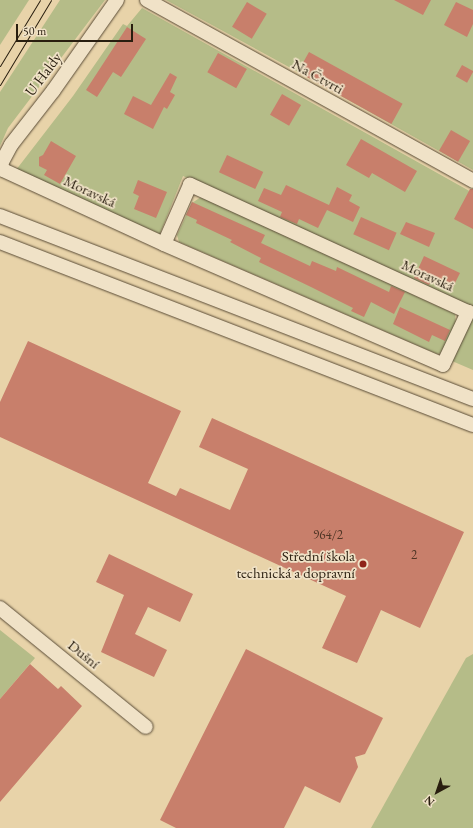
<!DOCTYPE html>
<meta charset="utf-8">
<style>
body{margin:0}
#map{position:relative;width:473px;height:828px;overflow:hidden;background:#e8d3a9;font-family:"EB Garamond",serif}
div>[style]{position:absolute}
.green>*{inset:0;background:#b5bc88}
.building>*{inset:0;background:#c87f6b;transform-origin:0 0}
.roads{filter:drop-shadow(0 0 1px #594b36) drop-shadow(0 0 1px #594b36)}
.street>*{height:14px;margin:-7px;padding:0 7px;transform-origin:7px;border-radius:7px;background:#f0e2c7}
.tram>*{height:1px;margin:-0.5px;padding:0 0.5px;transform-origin:0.5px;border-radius:0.5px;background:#291e0f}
.dots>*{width:11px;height:11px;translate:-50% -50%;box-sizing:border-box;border:2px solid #f0e2c7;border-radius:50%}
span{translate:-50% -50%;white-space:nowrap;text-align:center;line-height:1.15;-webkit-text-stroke:3.5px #f0e2c7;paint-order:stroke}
.number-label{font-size:13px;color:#513626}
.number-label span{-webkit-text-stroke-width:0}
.street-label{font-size:15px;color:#291e0f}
.poi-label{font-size:15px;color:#291e0f}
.right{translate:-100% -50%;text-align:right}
.north{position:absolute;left:417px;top:772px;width:40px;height:40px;-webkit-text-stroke:3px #f0e2c7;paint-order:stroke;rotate:220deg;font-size:11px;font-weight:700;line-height:16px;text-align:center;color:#291e0f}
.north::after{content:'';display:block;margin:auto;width:14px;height:18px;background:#291e0f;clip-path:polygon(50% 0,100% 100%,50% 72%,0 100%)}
.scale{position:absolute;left:16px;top:24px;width:117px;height:18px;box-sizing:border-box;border:2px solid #291e0f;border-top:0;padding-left:5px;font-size:12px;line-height:14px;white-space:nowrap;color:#291e0f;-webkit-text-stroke:3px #f0e2c7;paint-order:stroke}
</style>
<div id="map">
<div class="green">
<i style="clip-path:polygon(0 0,29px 0,0 45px)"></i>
<i style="clip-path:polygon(60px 0,105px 0,8px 128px,0 146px,0 92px)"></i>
<i style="clip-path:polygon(166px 0,473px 0,473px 170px,298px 72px)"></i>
<i style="clip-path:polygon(142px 8px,473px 193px,473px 310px,183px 176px,160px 234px,16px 170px,73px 96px,123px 24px,127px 26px)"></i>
<i style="clip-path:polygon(201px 197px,455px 314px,456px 325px,443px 353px,437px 354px,179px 242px,177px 235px,192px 203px)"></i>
<i style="clip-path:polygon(473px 316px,473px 370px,452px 361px)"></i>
<i style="clip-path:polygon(0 630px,35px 658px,0 699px)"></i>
<i style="clip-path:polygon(473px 654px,473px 828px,371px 828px,466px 658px)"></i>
</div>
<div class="building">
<i style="clip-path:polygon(394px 0,431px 0,423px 15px)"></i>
<i style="left:247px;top:2px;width:23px;height:29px;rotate:31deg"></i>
<i style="clip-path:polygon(456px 2px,473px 10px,473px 24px,467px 37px,444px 25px)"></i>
<i style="clip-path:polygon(127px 27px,146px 39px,121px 77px,113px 72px,97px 97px,86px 90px)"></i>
<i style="left:309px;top:52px;width:107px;height:23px;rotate:29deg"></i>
<i style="left:218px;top:53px;width:33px;height:22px;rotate:29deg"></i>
<i style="left:462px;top:65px;width:13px;height:13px;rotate:29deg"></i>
<i style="clip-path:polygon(170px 73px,177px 77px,170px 92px,175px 95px,167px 109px,164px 107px,153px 129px,124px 114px,133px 96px,151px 105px)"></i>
<i style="left:282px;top:94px;width:22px;height:24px;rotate:30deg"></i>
<i style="left:451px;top:130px;width:22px;height:24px;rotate:30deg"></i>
<i style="clip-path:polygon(361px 139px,417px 171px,405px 192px,372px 173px,369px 178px,346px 165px)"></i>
<i style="clip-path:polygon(51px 141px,76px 156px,60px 184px,44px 175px,47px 170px,39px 166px,39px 157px,43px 155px)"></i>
<i style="left:227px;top:155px;width:40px;height:19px;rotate:25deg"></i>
<i style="clip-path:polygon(138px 180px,167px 192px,156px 218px,134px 209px,139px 196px,133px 193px)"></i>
<i style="clip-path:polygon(286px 185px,329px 205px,337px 187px,352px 195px,349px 201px,360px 207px,353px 222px,327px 210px,318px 228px,299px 219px,297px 224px,280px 217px,282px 212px,258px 201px,264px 188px,281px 195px)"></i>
<i style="clip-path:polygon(470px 189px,473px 189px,473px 229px,454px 219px)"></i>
<i style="clip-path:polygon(192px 202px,265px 235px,261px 243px,310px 266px,312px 261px,336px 271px,337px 267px,389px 292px,391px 286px,405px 292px,394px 314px,371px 302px,364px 317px,351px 311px,353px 308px,311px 287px,259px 262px,261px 258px,230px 242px,232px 240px,196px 223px,197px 220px,186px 215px)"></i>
<i style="left:361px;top:217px;width:39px;height:19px;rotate:24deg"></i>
<i style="clip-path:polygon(406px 222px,435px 233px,429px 247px,400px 234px)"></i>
<i style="clip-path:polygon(424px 256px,460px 273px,452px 289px,431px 280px,429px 285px,414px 278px)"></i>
<i style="clip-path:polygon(400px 307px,450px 330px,445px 341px,432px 335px,429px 342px,393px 324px)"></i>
<i style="clip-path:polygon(28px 341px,181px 411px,148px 483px,176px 496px,180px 488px,230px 510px,248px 469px,199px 447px,212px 418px,464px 532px,420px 628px,381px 610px,357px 663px,322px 648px,346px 596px,0 437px,0 402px)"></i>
<i style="clip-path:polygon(109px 554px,193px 594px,180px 622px,148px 607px,135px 634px,167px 650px,154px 677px,101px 652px,124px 595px,96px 582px)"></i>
<i style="clip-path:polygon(246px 649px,383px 718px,365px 754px,355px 757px,358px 767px,340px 803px,305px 786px,284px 828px,176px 828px,160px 820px)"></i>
<i style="clip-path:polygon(30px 664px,58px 689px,61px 686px,82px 706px,0 802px,0 699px)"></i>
</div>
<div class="roads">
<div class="street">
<i style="left:117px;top:0;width:111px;rotate:125.1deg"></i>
<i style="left:53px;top:91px;width:68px;rotate:127.9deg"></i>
<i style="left:11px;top:145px;width:21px;rotate:118deg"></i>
<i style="left:1px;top:164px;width:6px;rotate:72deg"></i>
<i style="left:3px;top:170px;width:177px;rotate:24.7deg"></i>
<i style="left:164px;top:244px;width:304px;rotate:23.4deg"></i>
<i style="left:443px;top:365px;width:59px;rotate:-64.7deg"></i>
<i style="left:468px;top:312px;width:306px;rotate:-155.4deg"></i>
<i style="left:190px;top:185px;width:64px;rotate:113.8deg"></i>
<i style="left:147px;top:0;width:373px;rotate:29deg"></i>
<i style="left:0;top:216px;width:507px;rotate:21.15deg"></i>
<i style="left:0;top:242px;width:507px;rotate:21.15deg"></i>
<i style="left:0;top:608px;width:188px;rotate:39.2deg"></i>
</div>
</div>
<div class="tram">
<i style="left:0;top:66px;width:77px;rotate:-58.8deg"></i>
<i style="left:0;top:85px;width:99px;rotate:-59deg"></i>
</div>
<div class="dots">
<i style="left:363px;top:564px;background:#8f2418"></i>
</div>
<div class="number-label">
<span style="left:328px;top:535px">964/2</span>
<span style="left:414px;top:555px">2</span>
</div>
<div class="street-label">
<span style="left:43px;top:74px;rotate:-53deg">U Haldy</span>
<span style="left:318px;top:76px;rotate:29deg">Na Čtvrti</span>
<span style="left:90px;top:191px;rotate:25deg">Moravská</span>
<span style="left:428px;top:275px;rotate:25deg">Moravská</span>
<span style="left:84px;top:654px;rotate:39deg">Dušní</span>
</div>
<div class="poi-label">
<span class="right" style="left:355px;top:564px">Střední škola<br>technická a dopravní</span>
</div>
<div class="north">N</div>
<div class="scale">50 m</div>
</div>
